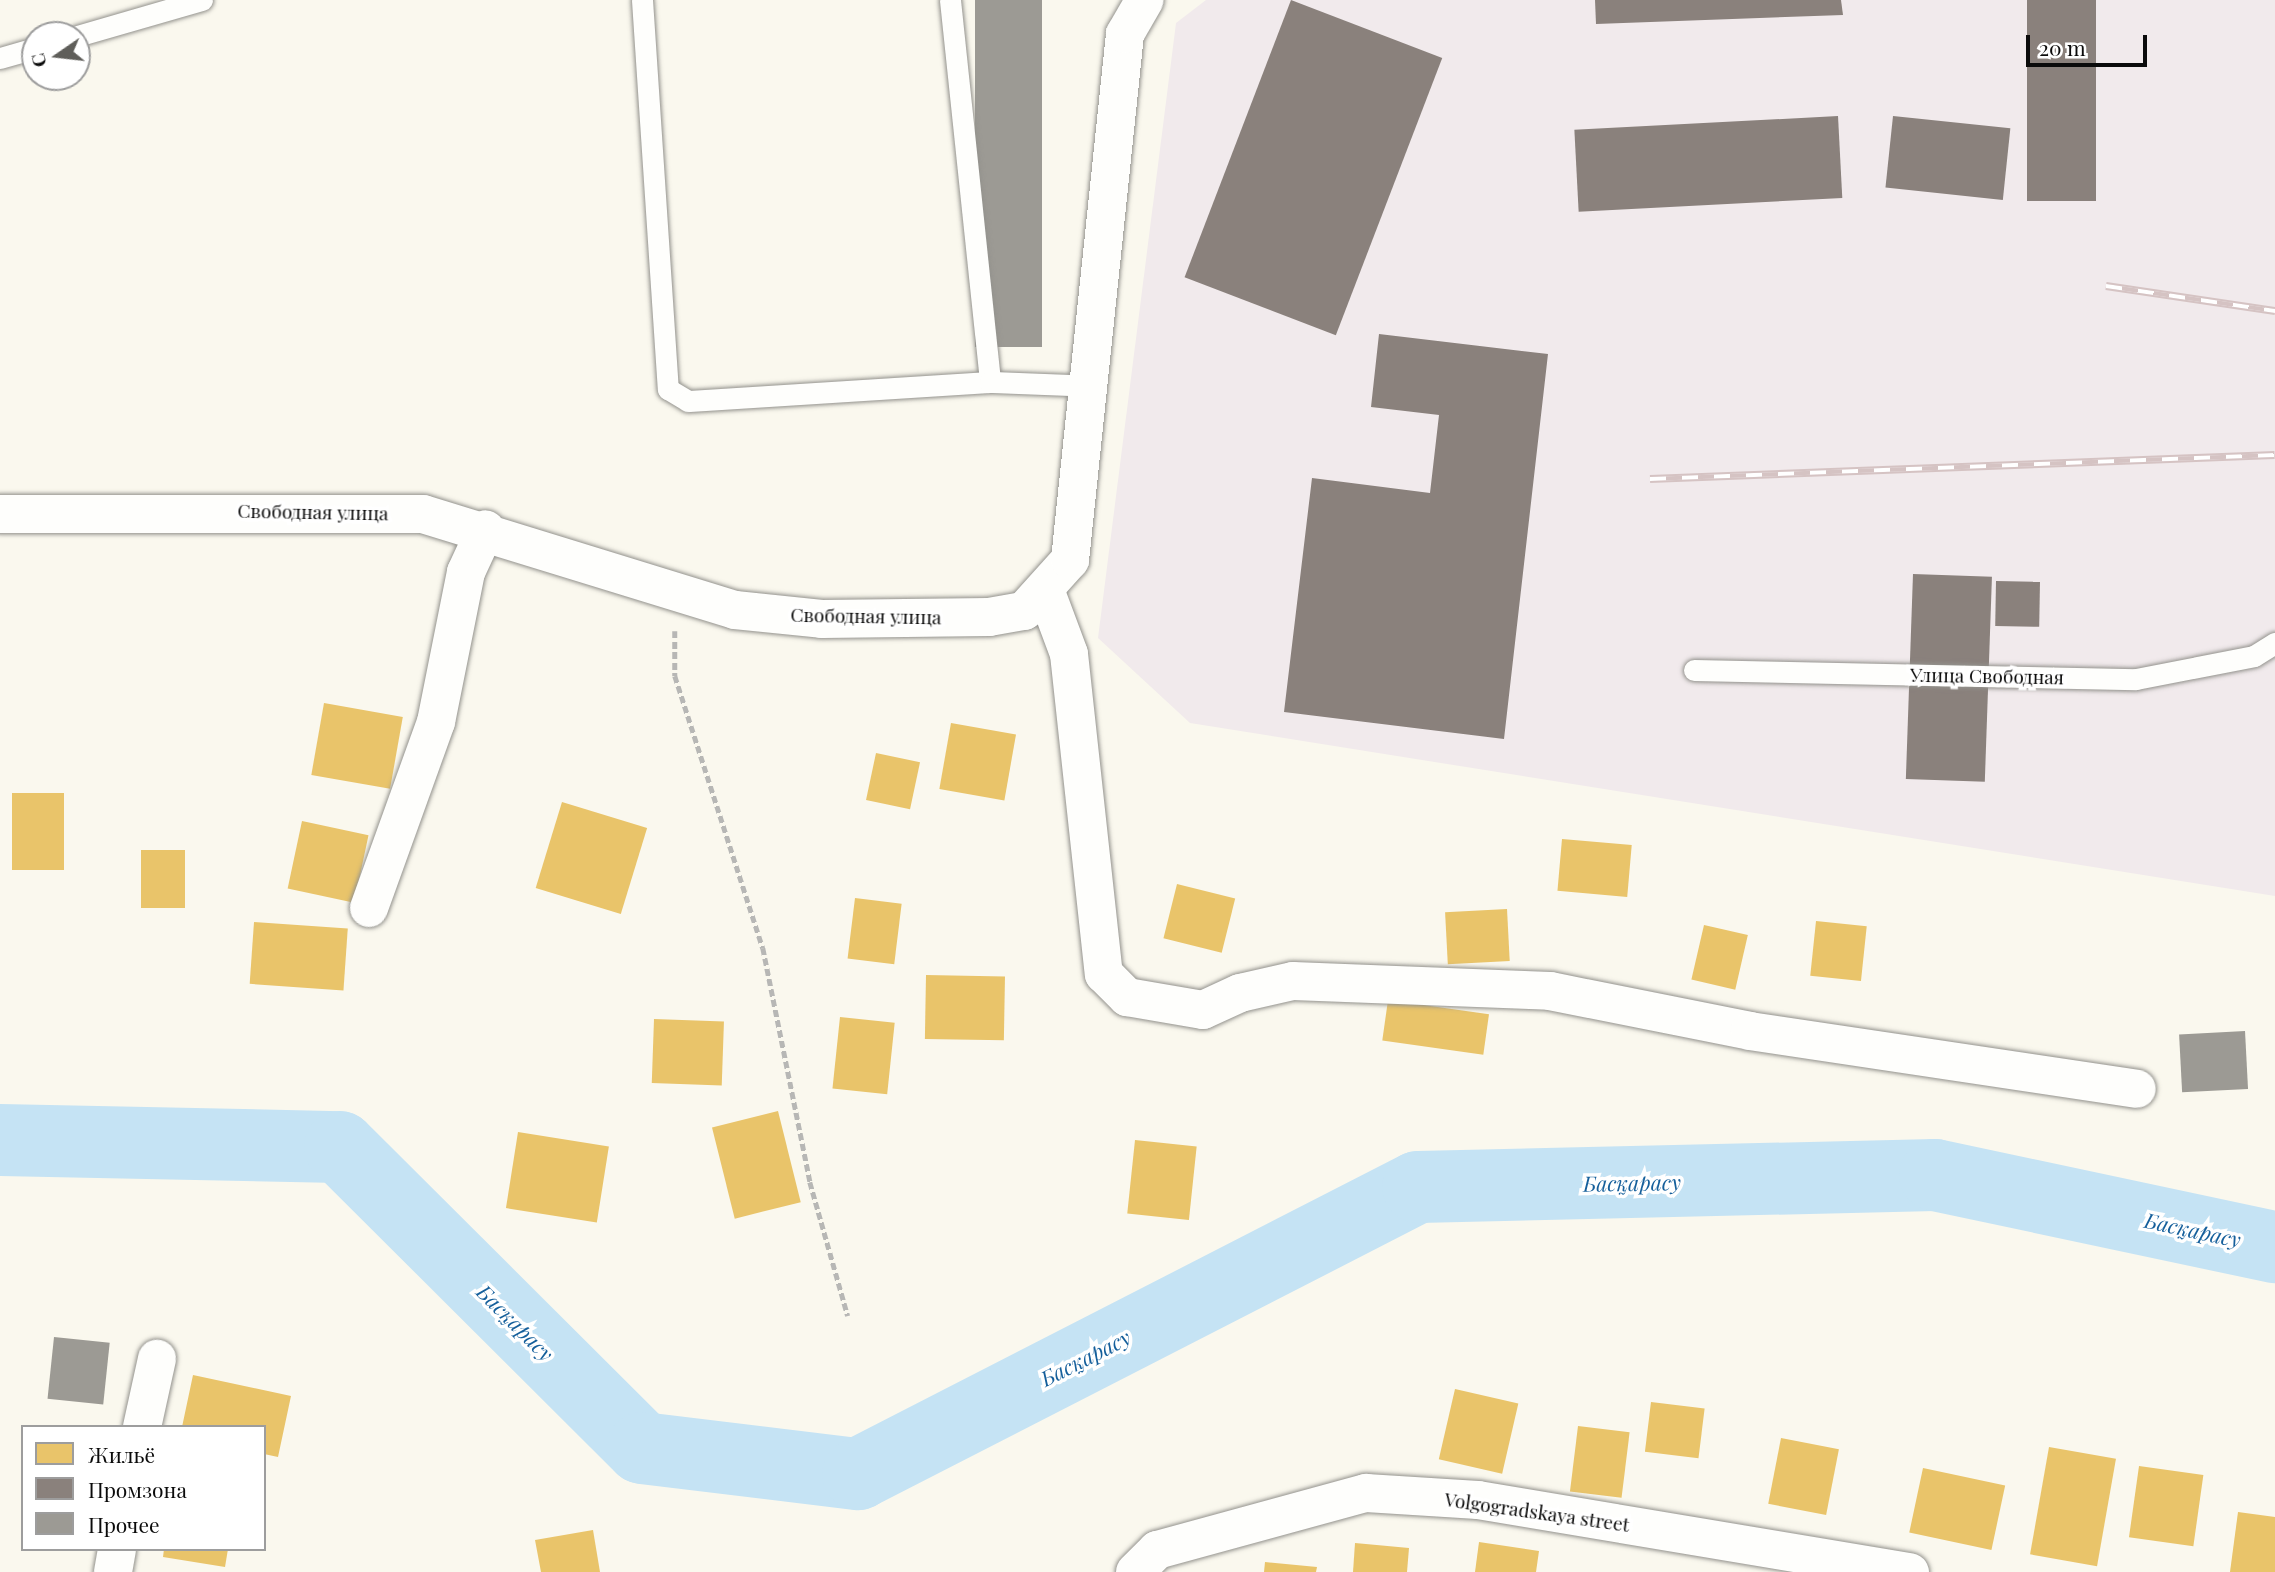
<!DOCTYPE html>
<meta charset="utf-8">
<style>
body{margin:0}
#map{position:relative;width:2275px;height:1572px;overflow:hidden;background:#faf8ee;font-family:"Playfair Display",serif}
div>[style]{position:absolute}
.industrial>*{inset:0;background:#f1eaec}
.homes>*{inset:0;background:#e9c46a;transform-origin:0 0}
.industry>*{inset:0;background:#8a817c;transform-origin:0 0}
.river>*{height:72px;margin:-36px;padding:0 36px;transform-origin:36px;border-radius:36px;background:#c5e3f4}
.building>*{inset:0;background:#9c9a94;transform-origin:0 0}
.path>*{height:4.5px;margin-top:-2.25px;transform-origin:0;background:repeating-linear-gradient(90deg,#b7b7b5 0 7px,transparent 0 10.5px)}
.roads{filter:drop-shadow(0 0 2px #93928d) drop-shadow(0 0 2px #93928d)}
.lane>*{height:21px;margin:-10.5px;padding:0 10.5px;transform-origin:10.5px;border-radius:10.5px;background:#fefefc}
.street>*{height:38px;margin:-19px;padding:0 19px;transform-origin:19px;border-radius:19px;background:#fefefc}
.rail>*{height:8px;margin-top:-4px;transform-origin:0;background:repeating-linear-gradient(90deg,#fff 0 16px,#d5c3c3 0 32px);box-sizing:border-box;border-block:2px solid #d5c3c3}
span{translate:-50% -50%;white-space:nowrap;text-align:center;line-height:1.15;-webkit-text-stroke:7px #fff;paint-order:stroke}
.street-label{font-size:19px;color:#0b0b0b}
.water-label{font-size:21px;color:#155f9b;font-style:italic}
.legend{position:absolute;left:21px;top:1425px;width:245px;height:126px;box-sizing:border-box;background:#fff;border:2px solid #9d9d9d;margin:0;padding:9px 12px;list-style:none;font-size:21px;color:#0b0b0b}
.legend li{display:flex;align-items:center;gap:14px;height:35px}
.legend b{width:35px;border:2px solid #9d9d9d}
.north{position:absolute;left:21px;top:21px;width:70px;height:70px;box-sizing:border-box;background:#fff;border:2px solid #9d9d9d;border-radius:50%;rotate:256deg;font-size:19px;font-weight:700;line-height:28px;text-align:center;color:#0b0b0b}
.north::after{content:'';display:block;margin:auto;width:24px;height:32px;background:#5f5e5a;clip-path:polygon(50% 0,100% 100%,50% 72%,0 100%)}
.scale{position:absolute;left:2026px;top:35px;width:121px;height:32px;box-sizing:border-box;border:4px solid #0b0b0b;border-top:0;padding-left:9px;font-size:21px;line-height:24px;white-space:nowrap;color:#0b0b0b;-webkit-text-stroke:5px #fff;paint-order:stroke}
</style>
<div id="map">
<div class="industrial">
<i style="clip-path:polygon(1206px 0,2275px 0,2275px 896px,1190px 723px,1098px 638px,1176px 23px)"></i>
</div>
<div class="homes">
<i style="left:324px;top:703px;width:80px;height:73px;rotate:10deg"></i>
<i style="left:951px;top:723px;width:66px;height:67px;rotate:10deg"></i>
<i style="left:876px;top:753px;width:45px;height:48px;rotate:12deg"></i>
<i style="left:12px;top:793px;width:52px;height:77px"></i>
<i style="left:562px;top:802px;width:89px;height:90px;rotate:17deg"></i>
<i style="left:302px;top:821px;width:68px;height:69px;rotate:12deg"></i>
<i style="left:1562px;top:839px;width:70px;height:52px;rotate:5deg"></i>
<i style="left:141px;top:850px;width:44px;height:58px"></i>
<i style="left:1177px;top:884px;width:60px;height:56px;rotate:14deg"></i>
<i style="left:855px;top:898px;width:47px;height:61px;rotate:7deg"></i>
<i style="left:1507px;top:909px;width:52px;height:62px;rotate:87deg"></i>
<i style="left:1816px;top:921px;width:51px;height:55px;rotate:6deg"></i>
<i style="left:254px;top:922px;width:94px;height:62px;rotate:4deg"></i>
<i style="left:1704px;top:925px;width:45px;height:56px;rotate:13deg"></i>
<i style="left:926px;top:975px;width:79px;height:64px;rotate:1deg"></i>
<i style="left:1388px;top:1000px;width:102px;height:41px;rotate:8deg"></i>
<i style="left:840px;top:1017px;width:55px;height:72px;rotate:6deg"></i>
<i style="left:654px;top:1019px;width:70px;height:64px;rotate:2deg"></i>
<i style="left:778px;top:1111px;width:94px;height:68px;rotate:76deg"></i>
<i style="left:518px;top:1132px;width:92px;height:77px;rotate:9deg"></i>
<i style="left:1135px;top:1140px;width:62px;height:74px;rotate:6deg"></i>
<i style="clip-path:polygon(193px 1375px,291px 1396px,278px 1457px,264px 1454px,264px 1427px,182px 1427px)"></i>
<i style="left:1455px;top:1389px;width:65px;height:72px;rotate:13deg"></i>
<i style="left:1651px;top:1402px;width:54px;height:50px;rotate:7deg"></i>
<i style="left:1578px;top:1426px;width:52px;height:66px;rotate:7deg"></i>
<i style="left:1781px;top:1438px;width:59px;height:67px;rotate:11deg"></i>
<i style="left:2049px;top:1447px;width:68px;height:109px;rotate:10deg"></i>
<i style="left:2139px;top:1466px;width:65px;height:72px;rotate:8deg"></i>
<i style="left:1923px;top:1468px;width:84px;height:66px;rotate:12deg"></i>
<i style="clip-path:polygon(2238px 1512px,2275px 1517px,2275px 1572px,2230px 1572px)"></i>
<i style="clip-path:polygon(593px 1530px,600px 1572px,541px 1572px,535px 1540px)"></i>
<i style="clip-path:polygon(1479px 1542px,1539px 1551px,1536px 1572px,1475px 1572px)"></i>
<i style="clip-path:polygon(1355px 1543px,1409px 1548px,1407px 1572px,1353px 1572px)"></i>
<i style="clip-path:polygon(164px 1549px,228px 1549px,225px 1567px,163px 1557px)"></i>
<i style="clip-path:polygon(1265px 1562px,1317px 1567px,1316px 1572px,1264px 1572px)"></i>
</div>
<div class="industry">
<i style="left:1291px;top:0;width:162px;height:297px;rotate:21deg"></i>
<i style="clip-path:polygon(1595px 0,1841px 0,1843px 15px,1596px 24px)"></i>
<i style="left:2027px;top:0;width:69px;height:201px"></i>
<i style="left:1838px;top:116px;width:82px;height:264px;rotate:87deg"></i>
<i style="left:1893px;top:116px;width:118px;height:72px;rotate:6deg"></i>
<i style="clip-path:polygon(1379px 334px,1548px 354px,1504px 739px,1284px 712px,1312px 478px,1430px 493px,1439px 415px,1371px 407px)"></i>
<i style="left:1913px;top:574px;width:79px;height:205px;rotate:2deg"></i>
<i style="left:1996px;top:581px;width:44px;height:45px;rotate:1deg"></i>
</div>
<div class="river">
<i style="left:0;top:1140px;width:340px;rotate:1.2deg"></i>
<i style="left:340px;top:1147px;width:426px;rotate:44.9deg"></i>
<i style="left:642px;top:1448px;width:218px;rotate:6.9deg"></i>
<i style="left:858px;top:1474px;width:629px;rotate:-27.14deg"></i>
<i style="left:1418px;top:1187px;width:517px;rotate:-1.33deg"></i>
<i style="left:1935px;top:1175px;width:348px;rotate:12deg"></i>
</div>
<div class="building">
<i style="left:975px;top:0;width:67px;height:347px"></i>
<i style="left:2245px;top:1031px;width:58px;height:66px;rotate:87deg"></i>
<i style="left:54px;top:1337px;width:56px;height:62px;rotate:6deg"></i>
</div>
<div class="path">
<i style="left:675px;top:631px;width:45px;rotate:90deg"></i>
<i style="left:675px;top:676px;width:286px;rotate:72.1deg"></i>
<i style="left:763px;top:948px;width:239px;rotate:78.6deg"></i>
<i style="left:810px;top:1182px;width:139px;rotate:74.2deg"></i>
</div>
<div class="roads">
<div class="lane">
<i style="left:642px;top:0;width:390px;rotate:86.2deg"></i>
<i style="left:668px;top:389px;width:23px;rotate:31deg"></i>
<i style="left:688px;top:401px;width:303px;rotate:-3.6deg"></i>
<i style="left:950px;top:0;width:384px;rotate:84deg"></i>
<i style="left:990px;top:382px;width:102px;rotate:2.2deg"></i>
<i style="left:77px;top:36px;width:130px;rotate:-16.1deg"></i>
<i style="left:0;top:58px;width:36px;rotate:-16deg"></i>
<i style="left:1694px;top:670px;width:442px;rotate:1.2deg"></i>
<i style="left:2136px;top:679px;width:120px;rotate:-11deg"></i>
<i style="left:2254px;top:656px;width:25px;rotate:-32deg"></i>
</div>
<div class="street">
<i style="left:0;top:514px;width:423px"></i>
<i style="left:423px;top:514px;width:326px;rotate:17.1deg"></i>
<i style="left:735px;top:610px;width:87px;rotate:5.9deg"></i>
<i style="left:822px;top:619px;width:167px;rotate:-0.7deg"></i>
<i style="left:989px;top:617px;width:36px;rotate:-10deg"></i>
<i style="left:1024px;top:611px;width:69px;rotate:-48deg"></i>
<i style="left:1070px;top:560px;width:529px;rotate:-84.03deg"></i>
<i style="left:1125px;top:34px;width:39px;rotate:-60deg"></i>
<i style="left:1046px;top:592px;width:66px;rotate:69.6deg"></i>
<i style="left:1069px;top:654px;width:322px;rotate:83.8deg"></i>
<i style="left:1104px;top:974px;width:33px;rotate:45deg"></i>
<i style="left:1127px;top:997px;width:77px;rotate:9.7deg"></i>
<i style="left:1203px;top:1010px;width:41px;rotate:-24.7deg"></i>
<i style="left:1240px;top:993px;width:54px;rotate:-12.8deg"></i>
<i style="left:1293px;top:981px;width:257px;rotate:2.2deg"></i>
<i style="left:1550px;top:991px;width:204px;rotate:11.3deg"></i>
<i style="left:1750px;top:1031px;width:391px;rotate:8.5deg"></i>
<i style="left:369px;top:908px;width:198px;rotate:-70.2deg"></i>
<i style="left:436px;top:722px;width:153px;rotate:-78.7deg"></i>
<i style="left:466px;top:572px;width:47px;rotate:-65.1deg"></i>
<i style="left:142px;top:1427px;width:70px;rotate:-77.6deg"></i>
<i style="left:113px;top:1572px;width:23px;rotate:-80deg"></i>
<i style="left:1135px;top:1572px;width:31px;rotate:-45deg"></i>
<i style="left:1157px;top:1550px;width:217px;rotate:-15.3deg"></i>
<i style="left:1366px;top:1493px;width:112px;rotate:3.6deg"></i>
<i style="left:1478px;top:1500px;width:438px;rotate:9.5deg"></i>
</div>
</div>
<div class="rail">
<i style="left:2106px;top:286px;width:171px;rotate:8.4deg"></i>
<i style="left:1650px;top:479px;width:625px;rotate:-2.2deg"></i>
</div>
<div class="street-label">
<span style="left:313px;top:512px;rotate:1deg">Свободная улица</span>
<span style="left:866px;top:616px;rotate:1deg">Свободная улица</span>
<span style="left:1987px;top:676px;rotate:1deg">Улица Свободная</span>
<span style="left:1537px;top:1512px;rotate:8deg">Volgogradskaya street</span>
</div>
<div class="water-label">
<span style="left:1632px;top:1182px;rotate:-1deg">Басқарасу</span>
<span style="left:2193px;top:1229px;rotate:12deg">Басқарасу</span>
<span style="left:516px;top:1322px;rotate:45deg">Басқарасу</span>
<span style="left:1085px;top:1357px;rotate:-27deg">Басқарасу</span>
</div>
<ul class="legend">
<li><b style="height:19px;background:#e9c46a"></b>Жильё</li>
<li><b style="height:19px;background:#8a817c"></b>Промзона</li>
<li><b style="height:19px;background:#9c9a94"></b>Прочее</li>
</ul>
<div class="north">С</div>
<div class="scale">20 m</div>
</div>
